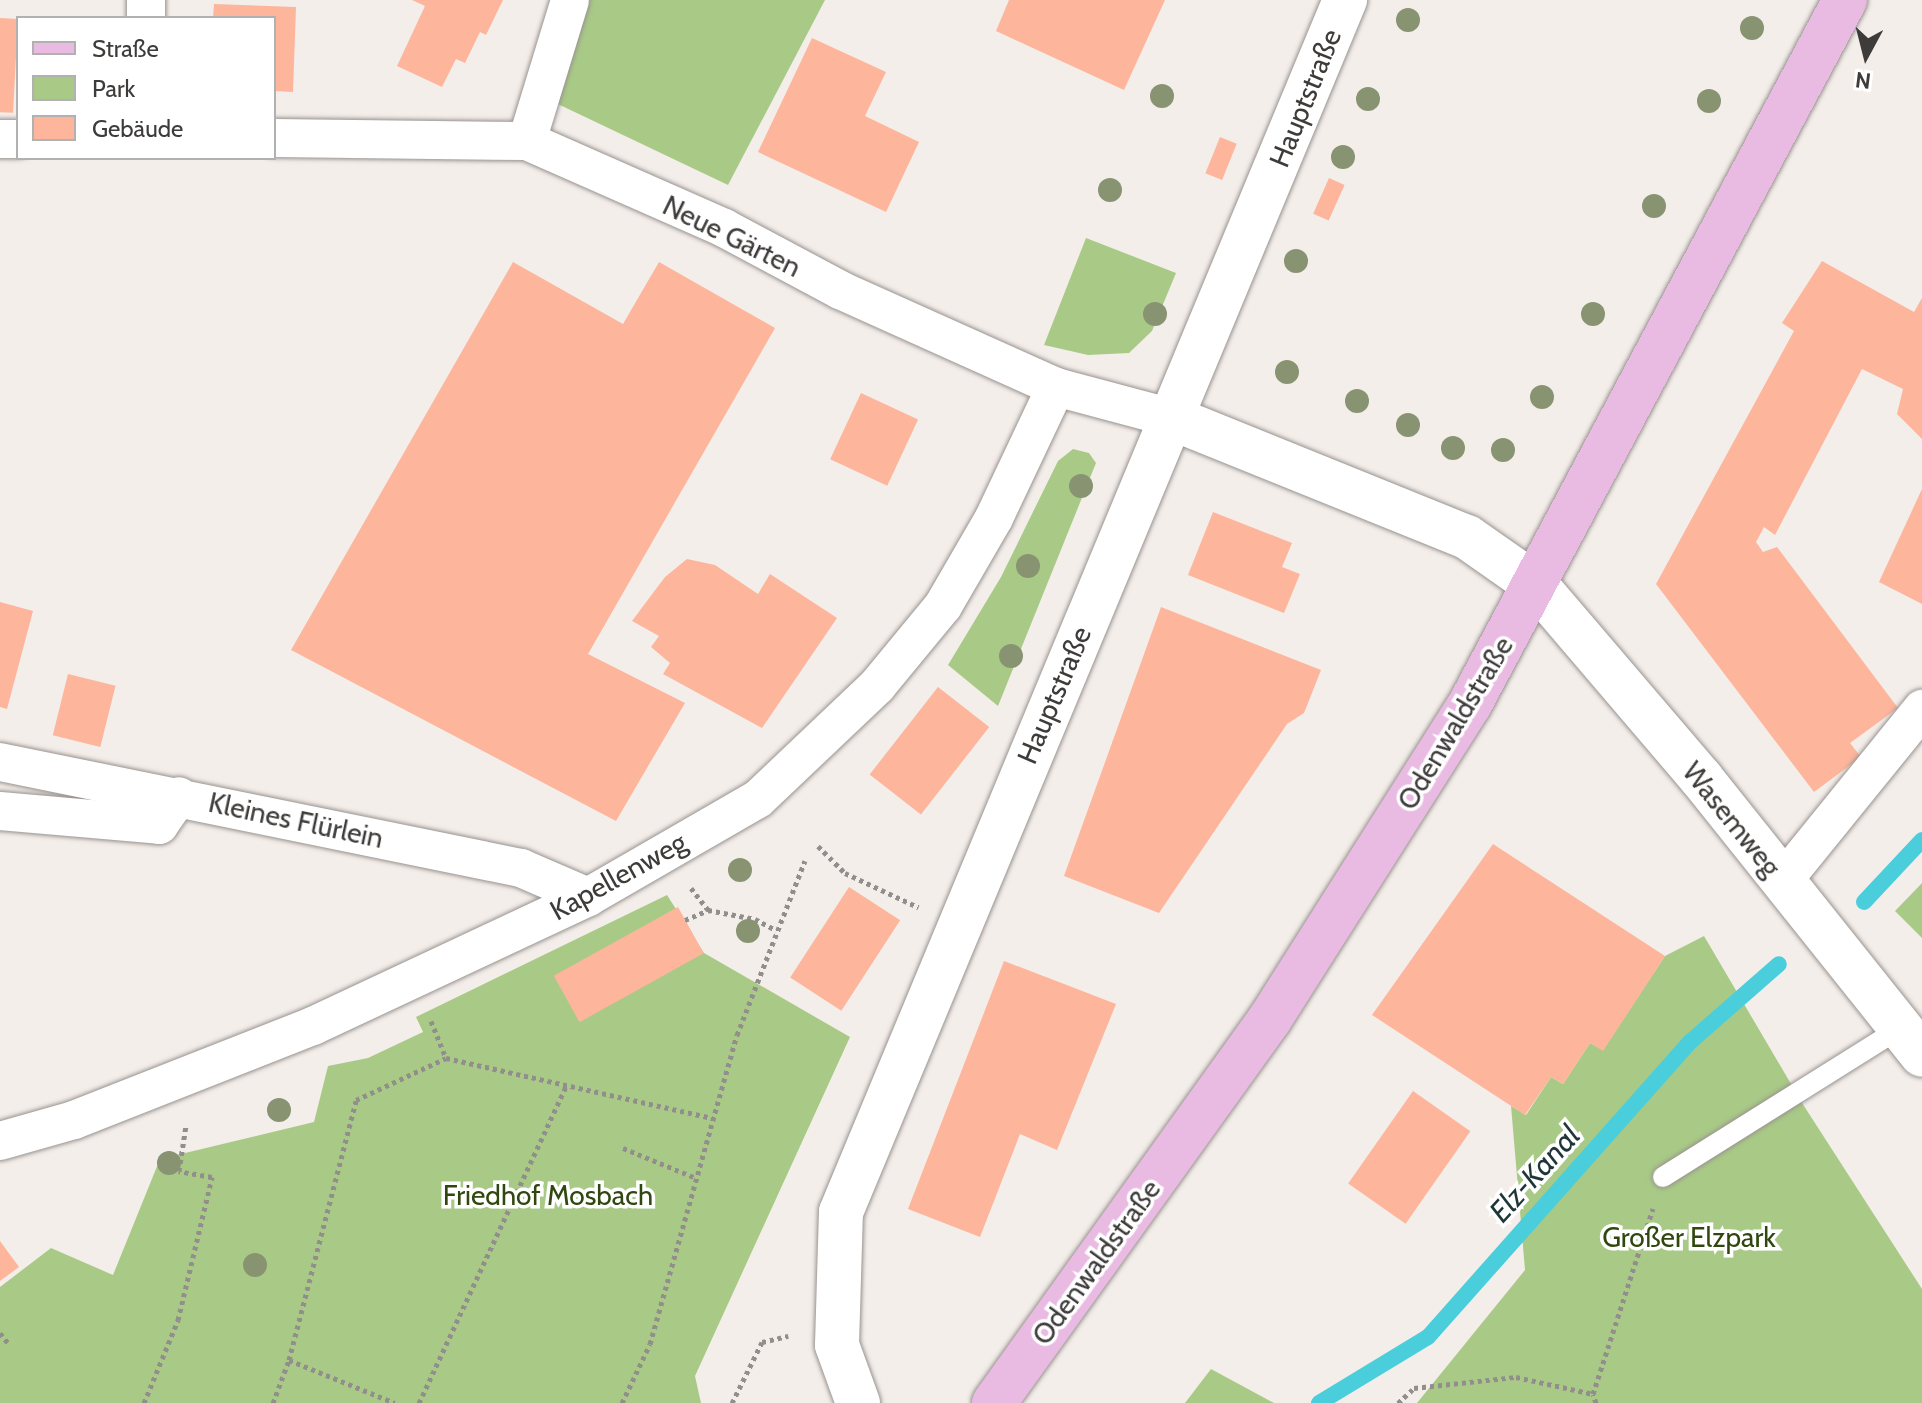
<!DOCTYPE html>
<meta charset="utf-8">
<style>
body{margin:0}
#map{position:relative;width:1922px;height:1403px;overflow:hidden;background:#f4eeea;font-family:Cabin,sans-serif}
div>[style]{position:absolute}
.green>*{inset:0;background:#a9ca86}
.stream>*{height:16px;margin:-8px;padding:0 8px;transform-origin:8px;border-radius:8px;background:#4bcedc}
.building>*{inset:0;background:#fdb59c;transform-origin:0 0}
.path>*{height:5px;margin-top:-2.5px;transform-origin:0;background:repeating-linear-gradient(90deg,#928e8c 0 4px,transparent 0 8px)}
.roads{filter:drop-shadow(0 0 2px #989390) drop-shadow(0 0 2px #989390)}
.service>*{height:20px;margin:-10px;padding:0 10px;transform-origin:10px;border-radius:10px;background:#fff}
.minor>*{height:38px;margin:-19px;padding:0 19px;transform-origin:19px;border-radius:19px;background:#fff}
.tertiary>*{height:44px;margin:-22px;padding:0 22px;transform-origin:22px;border-radius:22px;background:#fff}
.primary>*{height:44px;margin:-22px;padding:0 22px;transform-origin:22px;border-radius:22px;background:#e9bbe3}
.trees>*{width:24px;height:24px;margin:-12px;border-radius:50%;background:#889372}
span{translate:-50% -50%;white-space:nowrap;text-align:center;line-height:1.15;-webkit-text-stroke:7px #fff;paint-order:stroke}
.street-label{font-size:28px;color:#3e3c3b}
.park-label{font-size:28px;color:#30480f}
.water-label{font-size:30px;color:#1f3538;font-style:italic}
.legend{position:absolute;left:16px;top:16px;width:260px;height:144px;box-sizing:border-box;background:#fff;border:2px solid #b2b1b1;margin:0;padding:10px 14px;list-style:none;font-size:24px;color:#3e3c3b}
.legend li{display:flex;align-items:center;gap:16px;height:40px}
.legend b{width:40px;border:2px solid #b2b1b1}
.north{position:absolute;left:1826px;top:16px;width:80px;height:80px;-webkit-text-stroke:6px #fff;paint-order:stroke;rotate:187deg;font-size:22px;font-weight:700;line-height:32px;text-align:center;color:#3e3c3b}
.north::after{content:'';display:block;margin:auto;width:28px;height:36px;background:#3e3c3b;clip-path:polygon(50% 0,100% 100%,50% 72%,0 100%)}
</style>
<div id="map">
<div class="green">
<i style="clip-path:polygon(570px 0,825px 0,728px 185px,541px 96px)"></i>
<i style="clip-path:polygon(1086px 238px,1176px 273px,1152px 331px,1129px 353px,1088px 355px,1044px 345px)"></i>
<i style="clip-path:polygon(1073px 449px,1089px 453px,1096px 463px,998px 706px,948px 665px,1001px 577px,1058px 461px)"></i>
<i style="clip-path:polygon(1922px 883px,1922px 938px,1895px 911px)"></i>
<i style="clip-path:polygon(667px 895px,704px 953px,850px 1037px,695px 1376px,701px 1403px,0 1403px,0 1287px,51px 1248px,113px 1275px,160px 1159px,314px 1122px,328px 1066px,368px 1058px,423px 1032px,416px 1017px)"></i>
<i style="clip-path:polygon(1704px 936px,1804px 1106px,1922px 1289px,1922px 1403px,1417px 1403px,1525px 1270px,1511px 1106px,1526px 1115px,1551px 1077px,1563px 1084px,1590px 1043px,1603px 1050px,1665px 956px)"></i>
<i style="clip-path:polygon(1211px 1369px,1274px 1403px,1185px 1403px)"></i>
</div>
<div class="stream">
<i style="left:1864px;top:902px;width:85px;rotate:-46.9deg"></i>
<i style="left:1319px;top:1403px;width:127px;rotate:-31.2deg"></i>
<i style="left:1428px;top:1337px;width:395px;rotate:-48.4deg"></i>
<i style="left:1690px;top:1042px;width:118px;rotate:-41.2deg"></i>
</div>
<div class="building">
<i style="clip-path:polygon(412px 0,503px 0,486px 35px,480px 32px,465px 63px,456px 59px,442px 87px,397px 66px,425px 6px)"></i>
<i style="clip-path:polygon(1009px 0,1165px 0,1124px 90px,996px 31px)"></i>
<i style="clip-path:polygon(214px 4px,296px 7px,293px 92px,274px 91px,274px 18px,213px 18px)"></i>
<i style="left:0;top:18px;width:18px;height:94px;rotate:3deg"></i>
<i style="clip-path:polygon(812px 38px,886px 72px,865px 116px,919px 142px,886px 212px,758px 152px)"></i>
<i style="left:1220px;top:137px;width:18px;height:39px;rotate:22deg"></i>
<i style="left:1329px;top:178px;width:17px;height:39px;rotate:24deg"></i>
<i style="clip-path:polygon(1822px 261px,1914px 312px,1922px 298px,1922px 439px,1897px 414px,1903px 389px,1862px 369px,1775px 535px,1764px 527px,1756px 542px,1763px 552px,1777px 547px,1898px 708px,1850px 743px,1861px 757px,1814px 792px,1656px 584px,1794px 331px,1782px 323px)"></i>
<i style="clip-path:polygon(513px 262px,623px 324px,659px 262px,775px 328px,588px 654px,685px 703px,616px 821px,291px 650px)"></i>
<i style="left:861px;top:393px;width:63px;height:73px;rotate:25deg"></i>
<i style="clip-path:polygon(1922px 489px,1922px 604px,1879px 582px)"></i>
<i style="clip-path:polygon(1213px 512px,1292px 543px,1282px 567px,1300px 574px,1284px 613px,1188px 575px)"></i>
<i style="clip-path:polygon(687px 559px,715px 565px,758px 594px,770px 574px,837px 618px,762px 728px,663px 674px,670px 663px,651px 647px,659px 636px,632px 621px,665px 577px)"></i>
<i style="clip-path:polygon(0 602px,33px 611px,7px 709px,0 707px)"></i>
<i style="clip-path:polygon(1161px 607px,1321px 670px,1304px 713px,1287px 724px,1159px 913px,1064px 876px)"></i>
<i style="left:68px;top:674px;width:49px;height:63px;rotate:14deg"></i>
<i style="left:938px;top:687px;width:65px;height:111px;rotate:38deg"></i>
<i style="clip-path:polygon(1493px 844px,1665px 956px,1603px 1051px,1590px 1043px,1563px 1084px,1551px 1077px,1525px 1115px,1372px 1015px)"></i>
<i style="left:849px;top:887px;width:61px;height:108px;rotate:33deg"></i>
<i style="left:678px;top:907px;width:53px;height:142px;rotate:61deg"></i>
<i style="clip-path:polygon(1004px 961px,1116px 1004px,1057px 1150px,1020px 1134px,980px 1237px,908px 1209px)"></i>
<i style="left:1413px;top:1091px;width:70px;height:113px;rotate:35deg"></i>
<i style="clip-path:polygon(0 1241px,19px 1267px,0 1281px)"></i>
</div>
<div class="path">
<i style="left:818px;top:846px;width:38px;rotate:45deg"></i>
<i style="left:845px;top:873px;width:81px;rotate:25deg"></i>
<i style="left:691px;top:888px;width:28px;rotate:52deg"></i>
<i style="left:708px;top:910px;width:48px;rotate:10.8deg"></i>
<i style="left:755px;top:919px;width:24px;rotate:28deg"></i>
<i style="left:685px;top:920px;width:25px;rotate:-23deg"></i>
<i style="left:431px;top:1021px;width:40px;rotate:68deg"></i>
<i style="left:446px;top:1058px;width:273px;rotate:12.7deg"></i>
<i style="left:623px;top:1148px;width:79px;rotate:22.3deg"></i>
<i style="left:0;top:1333px;width:13px;rotate:51deg"></i>
<i style="left:289px;top:1360px;width:114px;rotate:22.1deg"></i>
<i style="left:144px;top:1403px;width:90px;rotate:-67.7deg"></i>
<i style="left:178px;top:1320px;width:147px;rotate:-76.6deg"></i>
<i style="left:212px;top:1177px;width:34px;rotate:-170deg"></i>
<i style="left:179px;top:1171px;width:47px;rotate:-81.3deg"></i>
<i style="left:273px;top:1403px;width:46px;rotate:-69.6deg"></i>
<i style="left:289px;top:1360px;width:268px;rotate:-75.5deg"></i>
<i style="left:356px;top:1100px;width:99px;rotate:-25deg"></i>
<i style="left:419px;top:1403px;width:349px;rotate:-65.1deg"></i>
<i style="left:622px;top:1403px;width:65px;rotate:-64.6deg"></i>
<i style="left:650px;top:1344px;width:321px;rotate:-74.3deg"></i>
<i style="left:737px;top:1035px;width:187px;rotate:-68.7deg"></i>
<i style="left:732px;top:1403px;width:68px;rotate:-63.8deg"></i>
<i style="left:762px;top:1342px;width:27px;rotate:-13deg"></i>
<i style="left:1398px;top:1403px;width:22px;rotate:-43deg"></i>
<i style="left:1414px;top:1388px;width:103px;rotate:-6.2deg"></i>
<i style="left:1516px;top:1377px;width:79px;rotate:12.4deg"></i>
<i style="left:1596px;top:1403px;width:9px;rotate:-108deg"></i>
<i style="left:1593px;top:1394px;width:195px;rotate:-72.1deg"></i>
</div>
<div class="roads">
<div class="service">
<i style="left:1663px;top:1177px;width:284px;rotate:-32.1deg"></i>
</div>
<div class="minor">
<i style="left:146px;top:0;width:18px;rotate:90deg"></i>
<i style="left:274px;top:138px;width:253px;rotate:0.7deg"></i>
<i style="left:527px;top:141px;width:215px;rotate:23.8deg"></i>
<i style="left:724px;top:228px;width:132px;rotate:28.1deg"></i>
<i style="left:840px;top:290px;width:237px;rotate:24.2deg"></i>
<i style="left:1056px;top:387px;width:120px;rotate:15deg"></i>
<i style="left:0;top:139px;width:18px"></i>
<i style="left:527px;top:141px;width:147px;rotate:-73deg"></i>
<i style="left:0;top:762px;width:532px;rotate:11.5deg"></i>
<i style="left:521px;top:868px;width:73px;rotate:23.4deg"></i>
<i style="left:0;top:811px;width:160px;rotate:5deg"></i>
<i style="left:159px;top:825px;width:35px;rotate:-55deg"></i>
<i style="left:1782px;top:882px;width:223px;rotate:-51deg"></i>
<i style="left:0;top:1141px;width:77px;rotate:-15.8deg"></i>
<i style="left:74px;top:1120px;width:257px;rotate:-21.5deg"></i>
<i style="left:313px;top:1026px;width:304px;rotate:-25.1deg"></i>
<i style="left:588px;top:897px;width:196px;rotate:-30deg"></i>
<i style="left:758px;top:799px;width:164px;rotate:-43.5deg"></i>
<i style="left:877px;top:686px;width:104px;rotate:-50.5deg"></i>
<i style="left:943px;top:606px;width:102px;rotate:-59.9deg"></i>
<i style="left:994px;top:518px;width:145px;rotate:-64.7deg"></i>
</div>
<div class="tertiary">
<i style="left:1172px;top:418px;width:318px;rotate:22deg"></i>
<i style="left:1467px;top:537px;width:85px;rotate:35deg"></i>
<i style="left:1537px;top:586px;width:253px;rotate:49.5deg"></i>
<i style="left:1701px;top:778px;width:354px;rotate:51.4deg"></i>
<i style="left:858px;top:1403px;width:62px;rotate:-109.9deg"></i>
<i style="left:837px;top:1345px;width:133px;rotate:-88.3deg"></i>
<i style="left:841px;top:1212px;width:1313px;rotate:-67.42deg"></i>
</div>
<div class="primary">
<i style="left:994px;top:1403px;width:473px;rotate:-54.3deg"></i>
<i style="left:1270px;top:1019px;width:373px;rotate:-57.6deg"></i>
<i style="left:1470px;top:704px;width:798px;rotate:-61.96deg"></i>
</div>
</div>
<div class="trees">
<i style="left:1408px;top:20px"></i>
<i style="left:1752px;top:28px"></i>
<i style="left:1162px;top:96px"></i>
<i style="left:1368px;top:99px"></i>
<i style="left:1709px;top:101px"></i>
<i style="left:1343px;top:157px"></i>
<i style="left:1110px;top:190px"></i>
<i style="left:1654px;top:206px"></i>
<i style="left:1296px;top:261px"></i>
<i style="left:1155px;top:314px"></i>
<i style="left:1593px;top:314px"></i>
<i style="left:1287px;top:372px"></i>
<i style="left:1542px;top:397px"></i>
<i style="left:1357px;top:401px"></i>
<i style="left:1408px;top:425px"></i>
<i style="left:1453px;top:448px"></i>
<i style="left:1503px;top:450px"></i>
<i style="left:1081px;top:486px"></i>
<i style="left:1028px;top:566px"></i>
<i style="left:1011px;top:656px"></i>
<i style="left:740px;top:870px"></i>
<i style="left:748px;top:931px"></i>
<i style="left:279px;top:1110px"></i>
<i style="left:169px;top:1163px"></i>
<i style="left:255px;top:1265px"></i>
</div>
<div class="street-label">
<span style="left:1305px;top:98px;rotate:-68deg">Hauptstraße</span>
<span style="left:732px;top:236px;rotate:26deg">Neue Gärten</span>
<span style="left:1054px;top:695px;rotate:-67deg">Hauptstraße</span>
<span style="left:1455px;top:723px;rotate:-59deg">Odenwaldstraße</span>
<span style="left:1732px;top:819px;rotate:51deg">Wasemweg</span>
<span style="left:296px;top:820px;rotate:12deg">Kleines Flürlein</span>
<span style="left:618px;top:876px;rotate:-29deg">Kapellenweg</span>
<span style="left:1096px;top:1262px;rotate:-54deg">Odenwaldstraße</span>
</div>
<div class="park-label">
<span style="left:548px;top:1195px">Friedhof Mosbach</span>
<span style="left:1689px;top:1237px">Großer Elzpark</span>
</div>
<div class="water-label">
<span style="left:1535px;top:1174px;rotate:-48deg">Elz-Kanal</span>
</div>
<ul class="legend">
<li><b style="height:10px;background:#e9bbe3"></b>Straße</li>
<li><b style="height:22px;background:#a9ca86"></b>Park</li>
<li><b style="height:22px;background:#fdb59c"></b>Gebäude</li>
</ul>
<div class="north">N</div>
</div>
